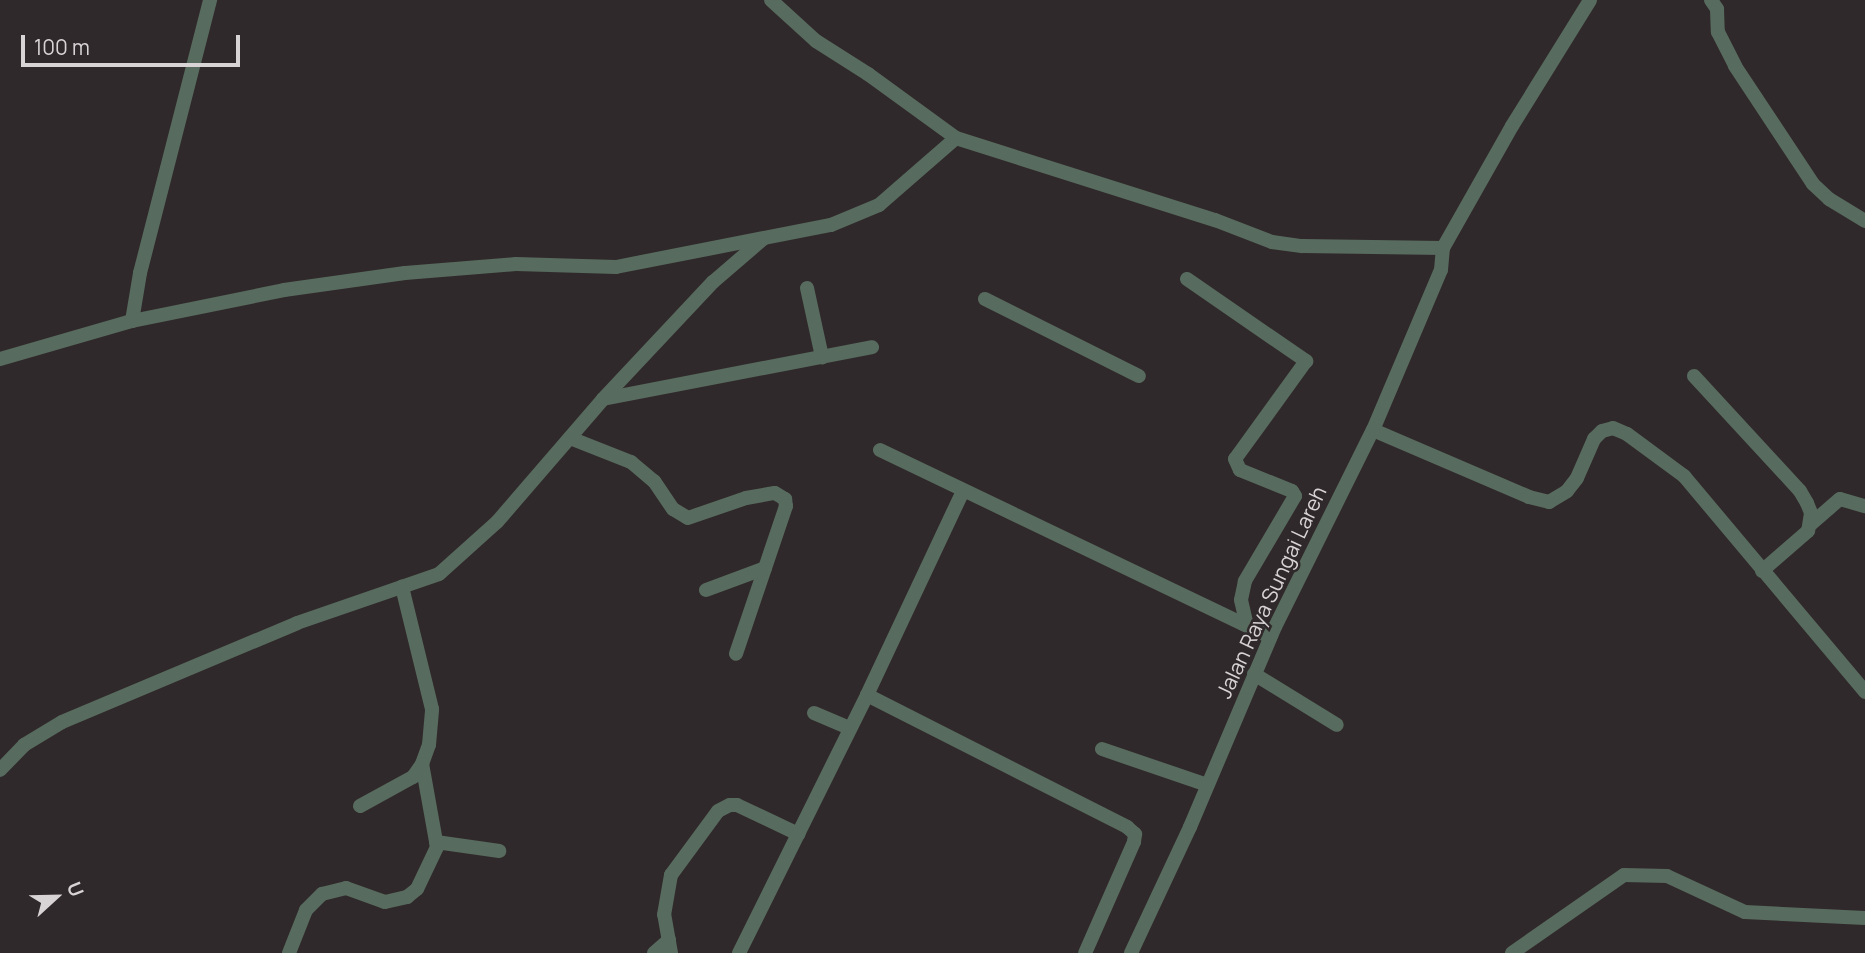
<!DOCTYPE html>
<style>
body{margin:0}
#map{position:relative;width:1865px;height:953px;overflow:hidden;background:#30292b;font-family:Manrope,sans-serif}
div>[style]{position:absolute}
.minor>*{height:14px;margin:-7px;padding:0 7px;transform-origin:7px;border-radius:7px;background:#586b5f}
.tertiary>*{height:14px;margin:-7px;padding:0 7px;transform-origin:7px;border-radius:7px;background:#586b5f}
span{translate:-50% -50%;white-space:nowrap;text-align:center;line-height:1.15;-webkit-text-stroke:5px #30292b;paint-order:stroke}
.street-label{font-size:21px;color:#d8d3d5}
.north{position:absolute;left:21px;top:862px;width:70px;height:70px;-webkit-text-stroke:5px #30292b;paint-order:stroke;rotate:68deg;font-size:19px;font-weight:700;line-height:28px;text-align:center;color:#d8d3d5}
.north::after{content:'';display:block;margin:auto;width:24px;height:32px;background:#d8d3d5;clip-path:polygon(50% 0,100% 100%,50% 72%,0 100%)}
.scale{position:absolute;left:21px;top:35px;width:219px;height:32px;box-sizing:border-box;border:4px solid #d8d3d5;border-top:0;padding-left:9px;font-size:21px;line-height:24px;white-space:nowrap;color:#d8d3d5;-webkit-text-stroke:5px #30292b;paint-order:stroke}
</style>
<div id="map">
<div class="minor">
<i style="left:771px;top:0;width:61px;rotate:42.3deg"></i>
<i style="left:816px;top:41px;width:62px;rotate:32.4deg"></i>
<i style="left:868px;top:74px;width:109px;rotate:36deg"></i>
<i style="left:956px;top:138px;width:272px;rotate:17.6deg"></i>
<i style="left:1215px;top:220px;width:61px;rotate:21.1deg"></i>
<i style="left:1272px;top:242px;width:30px;rotate:8deg"></i>
<i style="left:1302px;top:246px;width:141px;rotate:0.8deg"></i>
<i style="left:1711px;top:0;width:11px;rotate:56deg"></i>
<i style="left:1717px;top:9px;width:23px;rotate:88deg"></i>
<i style="left:1718px;top:32px;width:38px;rotate:63deg"></i>
<i style="left:1735px;top:66px;width:141px;rotate:56.5deg"></i>
<i style="left:1813px;top:184px;width:22px;rotate:43deg"></i>
<i style="left:1829px;top:199px;width:42px;rotate:31.4deg"></i>
<i style="left:1187px;top:279px;width:145px;rotate:34.6deg"></i>
<i style="left:1306px;top:361px;width:121px;rotate:125.9deg"></i>
<i style="left:1235px;top:459px;width:12px;rotate:66deg"></i>
<i style="left:1240px;top:470px;width:56px;rotate:22deg"></i>
<i style="left:1292px;top:491px;width:6px;rotate:59deg"></i>
<i style="left:1295px;top:496px;width:99px;rotate:120.5deg"></i>
<i style="left:1245px;top:581px;width:19px;rotate:102deg"></i>
<i style="left:1241px;top:600px;width:26px;rotate:77deg"></i>
<i style="left:807px;top:288px;width:71px;rotate:77.7deg"></i>
<i style="left:985px;top:299px;width:172px;rotate:26.6deg"></i>
<i style="left:132px;top:321px;width:49px;rotate:-80.5deg"></i>
<i style="left:140px;top:273px;width:282px;rotate:-75.6deg"></i>
<i style="left:0;top:359px;width:137px;rotate:-16.1deg"></i>
<i style="left:132px;top:321px;width:155px;rotate:-11.5deg"></i>
<i style="left:284px;top:290px;width:122px;rotate:-8deg"></i>
<i style="left:405px;top:273px;width:111px;rotate:-4.6deg"></i>
<i style="left:516px;top:264px;width:100px;rotate:1.7deg"></i>
<i style="left:616px;top:267px;width:219px;rotate:-11.1deg"></i>
<i style="left:831px;top:225px;width:52px;rotate:-22.6deg"></i>
<i style="left:879px;top:205px;width:102px;rotate:-41deg"></i>
<i style="left:1694px;top:376px;width:156px;rotate:47.3deg"></i>
<i style="left:1800px;top:491px;width:14px;rotate:60deg"></i>
<i style="left:1807px;top:503px;width:11px;rotate:68deg"></i>
<i style="left:1811px;top:513px;width:18px;rotate:99deg"></i>
<i style="left:1808px;top:531px;width:61px;rotate:139deg"></i>
<i style="left:603px;top:399px;width:274px;rotate:-10.9deg"></i>
<i style="left:1373px;top:430px;width:170px;rotate:23.2deg"></i>
<i style="left:1529px;top:497px;width:21px;rotate:14deg"></i>
<i style="left:1549px;top:502px;width:21px;rotate:-31deg"></i>
<i style="left:1567px;top:491px;width:16px;rotate:-52deg"></i>
<i style="left:1577px;top:478px;width:43px;rotate:-66.4deg"></i>
<i style="left:1594px;top:439px;width:11px;rotate:-45deg"></i>
<i style="left:1602px;top:431px;width:11px;rotate:-15deg"></i>
<i style="left:1613px;top:428px;width:15px;rotate:23deg"></i>
<i style="left:1627px;top:434px;width:71px;rotate:36.4deg"></i>
<i style="left:1684px;top:476px;width:282px;rotate:50deg"></i>
<i style="left:570px;top:438px;width:66px;rotate:21.5deg"></i>
<i style="left:631px;top:462px;width:30px;rotate:40deg"></i>
<i style="left:654px;top:481px;width:34px;rotate:56deg"></i>
<i style="left:673px;top:509px;width:17px;rotate:31deg"></i>
<i style="left:688px;top:518px;width:61px;rotate:-19deg"></i>
<i style="left:746px;top:498px;width:29px;rotate:-10deg"></i>
<i style="left:775px;top:493px;width:12px;rotate:31deg"></i>
<i style="left:785px;top:499px;width:7px;rotate:82deg"></i>
<i style="left:786px;top:506px;width:156px;rotate:108.7deg"></i>
<i style="left:880px;top:450px;width:433px;rotate:25.6deg"></i>
<i style="left:1811px;top:524px;width:38px;rotate:-41deg"></i>
<i style="left:1840px;top:499px;width:26px;rotate:16deg"></i>
<i style="left:706px;top:590px;width:63px;rotate:-20.4deg"></i>
<i style="left:1254px;top:674px;width:97px;rotate:31.6deg"></i>
<i style="left:867px;top:695px;width:292px;rotate:26.9deg"></i>
<i style="left:1127px;top:827px;width:11px;rotate:41deg"></i>
<i style="left:1135px;top:834px;width:8px;rotate:97deg"></i>
<i style="left:1134px;top:842px;width:121px;rotate:113.8deg"></i>
<i style="left:814px;top:713px;width:39px;rotate:23deg"></i>
<i style="left:1102px;top:749px;width:111px;rotate:18.9deg"></i>
<i style="left:0;top:770px;width:35px;rotate:-46deg"></i>
<i style="left:24px;top:745px;width:44px;rotate:-31.2deg"></i>
<i style="left:62px;top:722px;width:255px;rotate:-22.8deg"></i>
<i style="left:297px;top:623px;width:150px;rotate:-19deg"></i>
<i style="left:439px;top:574px;width:78px;rotate:-41.9deg"></i>
<i style="left:497px;top:522px;width:162px;rotate:-49.2deg"></i>
<i style="left:603px;top:399px;width:161px;rotate:-46.8deg"></i>
<i style="left:713px;top:282px;width:66px;rotate:-40.7deg"></i>
<i style="left:360px;top:806px;width:60px;rotate:-28.7deg"></i>
<i style="left:413px;top:777px;width:16px;rotate:-55deg"></i>
<i style="left:422px;top:764px;width:20px;rotate:-70deg"></i>
<i style="left:429px;top:745px;width:36px;rotate:-85deg"></i>
<i style="left:432px;top:709px;width:126px;rotate:-103.8deg"></i>
<i style="left:436px;top:842px;width:64px;rotate:8.1deg"></i>
<i style="left:289px;top:953px;width:46px;rotate:-68.4deg"></i>
<i style="left:306px;top:910px;width:23px;rotate:-45deg"></i>
<i style="left:322px;top:894px;width:25px;rotate:-14deg"></i>
<i style="left:346px;top:888px;width:41px;rotate:19.7deg"></i>
<i style="left:385px;top:902px;width:23px;rotate:-13deg"></i>
<i style="left:407px;top:897px;width:13px;rotate:-39deg"></i>
<i style="left:417px;top:889px;width:47px;rotate:-64.5deg"></i>
<i style="left:437px;top:847px;width:84px;rotate:-100.2deg"></i>
<i style="left:654px;top:953px;width:20px;rotate:-41deg"></i>
<i style="left:671px;top:953px;width:39px;rotate:-100deg"></i>
<i style="left:664px;top:915px;width:41px;rotate:-80.1deg"></i>
<i style="left:671px;top:875px;width:79px;rotate:-53.7deg"></i>
<i style="left:718px;top:811px;width:13px;rotate:-27deg"></i>
<i style="left:730px;top:805px;width:7px"></i>
<i style="left:737px;top:805px;width:68px;rotate:25.4deg"></i>
<i style="left:739px;top:953px;width:288px;rotate:-63.6deg"></i>
<i style="left:867px;top:695px;width:225px;rotate:-64.8deg"></i>
<i style="left:1512px;top:953px;width:136px;rotate:-34.9deg"></i>
<i style="left:1624px;top:875px;width:43px;rotate:1.3deg"></i>
<i style="left:1667px;top:876px;width:86px;rotate:24.8deg"></i>
<i style="left:1745px;top:912px;width:120px;rotate:2.9deg"></i>
</div>
<div class="tertiary">
<i style="left:1131px;top:953px;width:139px;rotate:-64.9deg"></i>
<i style="left:1190px;top:827px;width:217px;rotate:-67deg"></i>
<i style="left:1275px;top:627px;width:220px;rotate:-63.6deg"></i>
<i style="left:1373px;top:430px;width:174px;rotate:-67deg"></i>
<i style="left:1441px;top:270px;width:22px;rotate:-85deg"></i>
<i style="left:1443px;top:248px;width:140px;rotate:-60.5deg"></i>
<i style="left:1512px;top:126px;width:148px;rotate:-58.2deg"></i>
</div>
<div class="street-label">
<span style="left:1271px;top:592px;rotate:-65deg">Jalan Raya Sungai Lareh</span>
</div>
<div class="north">U</div>
<div class="scale">100 m</div>
</div>
